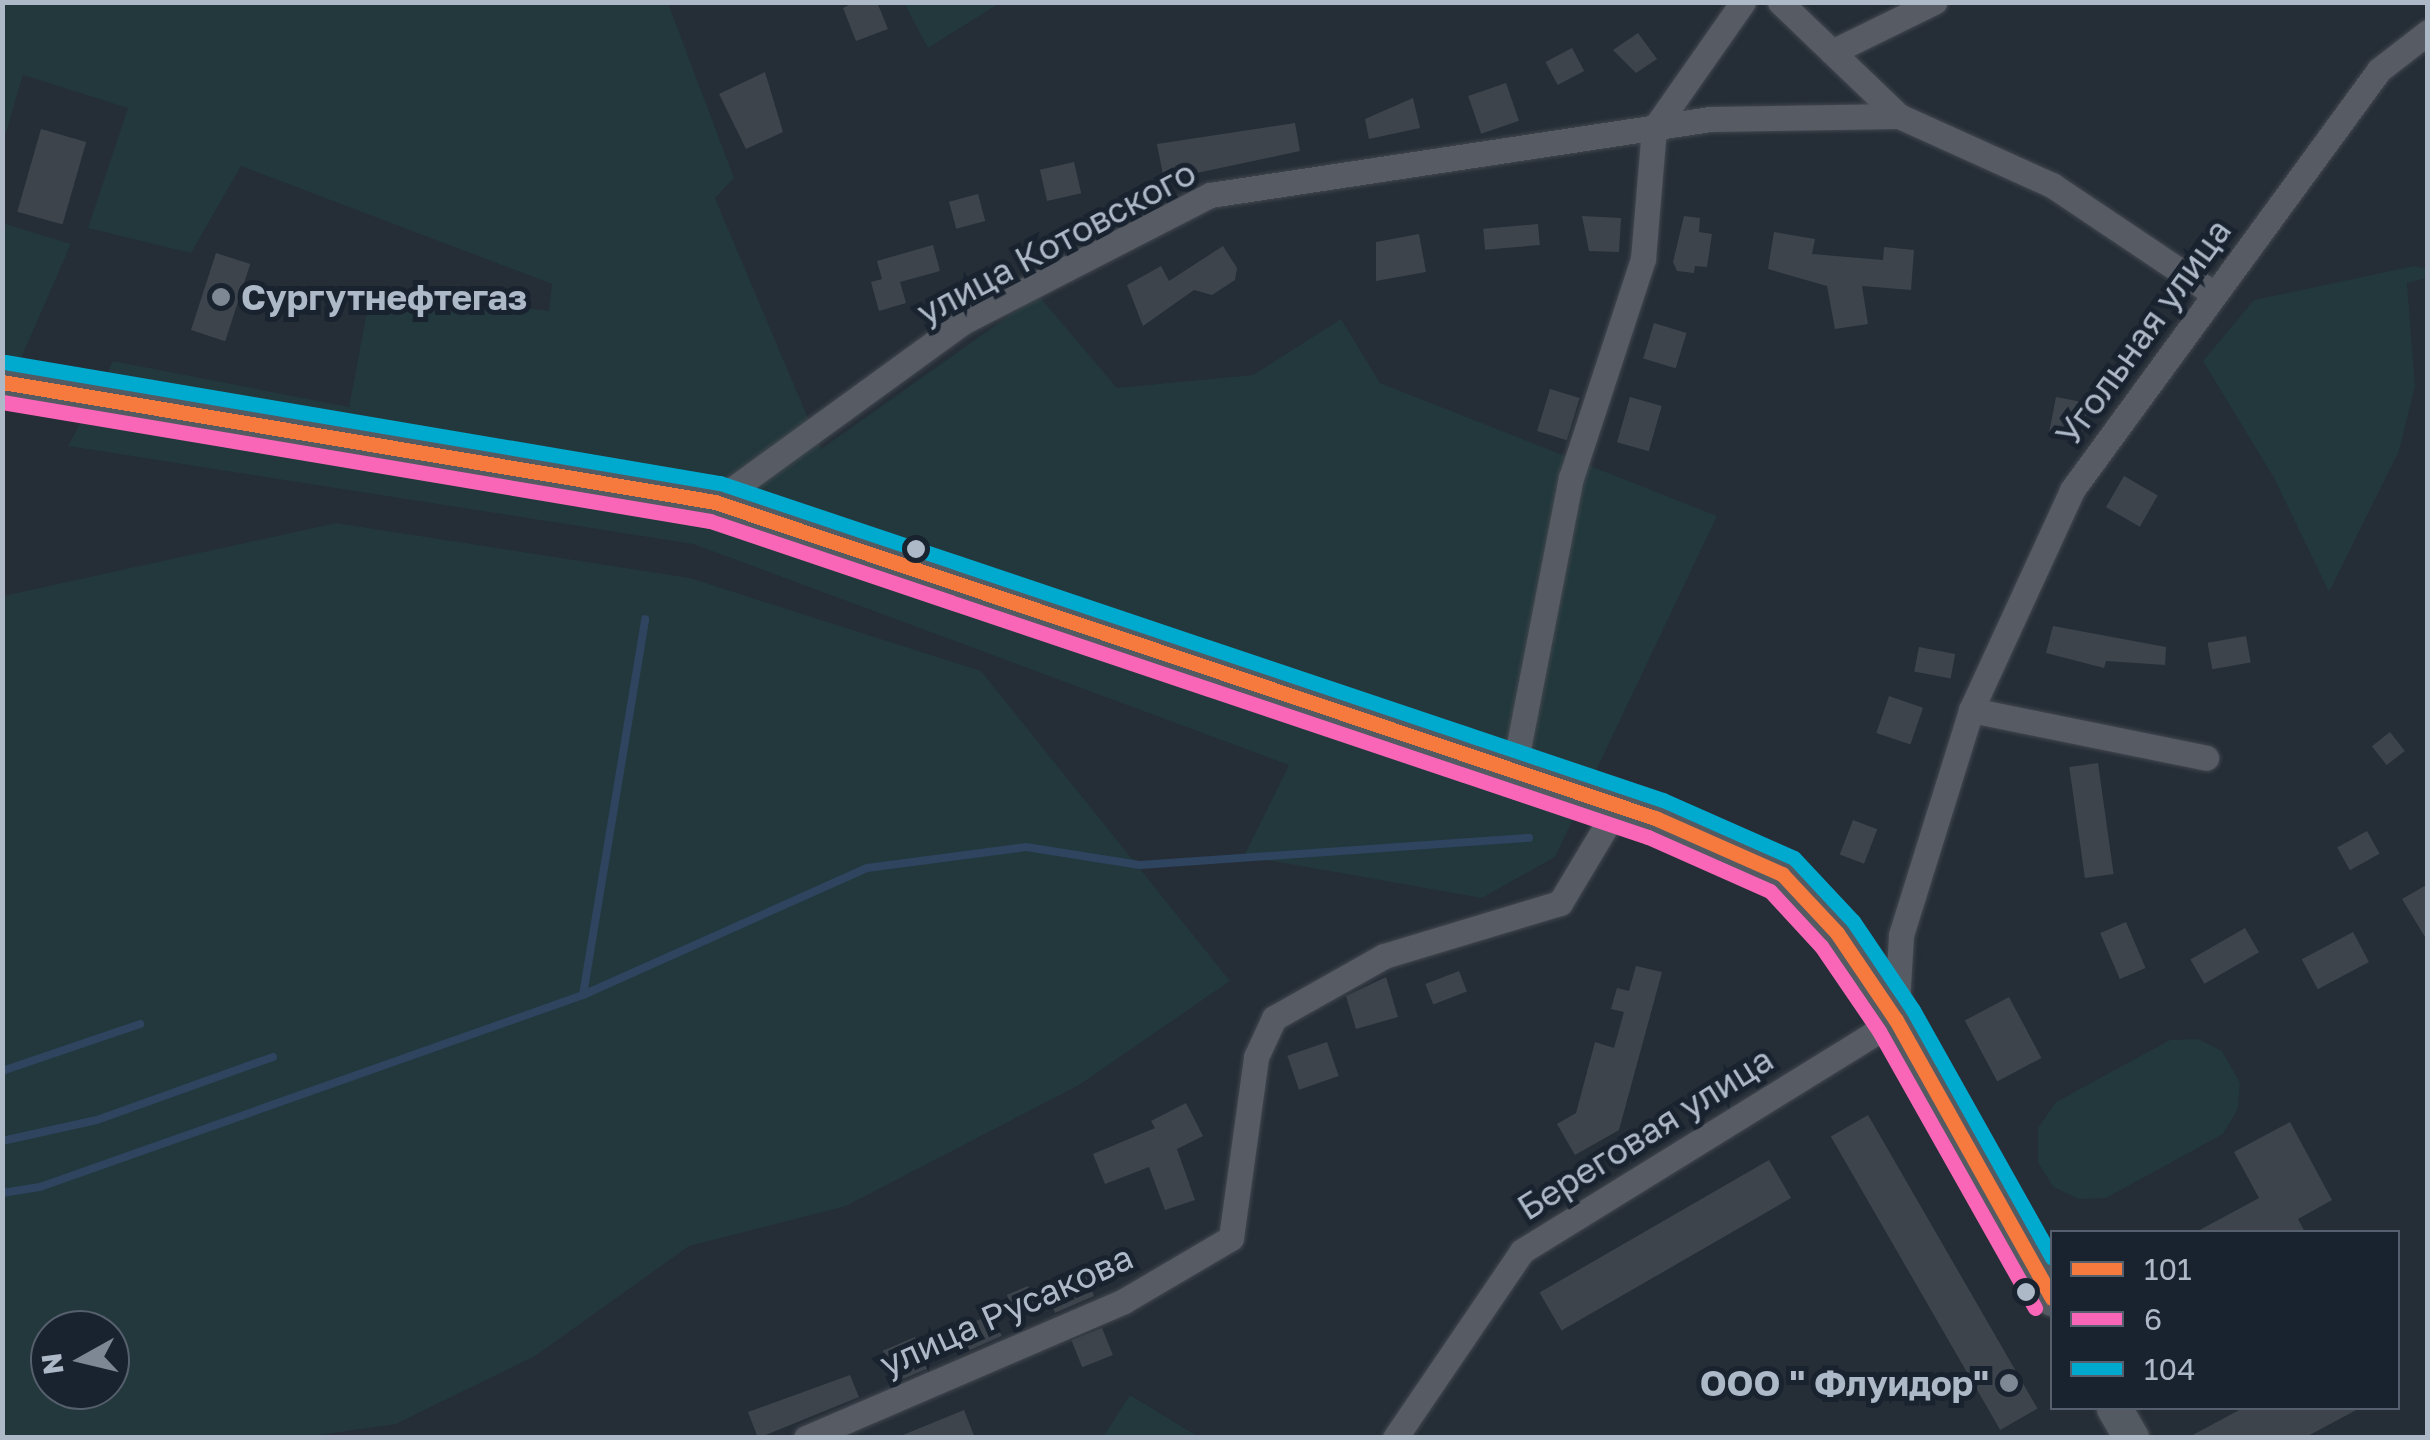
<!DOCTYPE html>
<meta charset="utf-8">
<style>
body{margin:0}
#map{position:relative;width:2430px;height:1440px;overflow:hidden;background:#252d36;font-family:"Golos Text",sans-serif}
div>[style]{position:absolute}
.green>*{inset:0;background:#22383c}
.stream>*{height:8px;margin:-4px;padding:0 4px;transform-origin:4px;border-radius:4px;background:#2e445f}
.building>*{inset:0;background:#3d444c;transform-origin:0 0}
.roads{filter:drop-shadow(0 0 2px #42474e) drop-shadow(0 0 2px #42474e)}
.street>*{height:25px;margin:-12.5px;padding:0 12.5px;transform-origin:12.5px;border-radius:12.5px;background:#565b64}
.secondary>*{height:35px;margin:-17.5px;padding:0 17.5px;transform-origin:17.5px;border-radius:17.5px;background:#545a62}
.bus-1>*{height:15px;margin:-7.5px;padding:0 7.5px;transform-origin:7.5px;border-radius:7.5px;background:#f6793e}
.bus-2>*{height:15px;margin:-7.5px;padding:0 7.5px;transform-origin:7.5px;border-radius:7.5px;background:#fa66b7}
.bus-3>*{height:15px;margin:-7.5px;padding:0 7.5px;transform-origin:7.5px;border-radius:7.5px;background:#00a9ce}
.dots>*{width:28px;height:28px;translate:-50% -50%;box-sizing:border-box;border:5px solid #192330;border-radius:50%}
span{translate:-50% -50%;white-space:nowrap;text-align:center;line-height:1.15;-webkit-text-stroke:10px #192330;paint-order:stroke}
.street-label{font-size:35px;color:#aeb9c8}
.poi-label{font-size:35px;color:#aeb9c8;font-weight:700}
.left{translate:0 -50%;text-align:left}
.right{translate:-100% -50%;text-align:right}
.frame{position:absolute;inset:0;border:5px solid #aeb9c8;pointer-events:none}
.legend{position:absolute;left:2050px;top:1230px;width:350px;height:180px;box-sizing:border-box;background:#192330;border:2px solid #555f6d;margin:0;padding:12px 18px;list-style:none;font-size:30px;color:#aeb9c8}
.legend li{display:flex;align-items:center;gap:20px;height:50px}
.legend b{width:50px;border:2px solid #555f6d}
.north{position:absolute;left:30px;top:1310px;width:100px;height:100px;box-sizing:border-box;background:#192330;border:2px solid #555f6d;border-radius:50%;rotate:262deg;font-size:28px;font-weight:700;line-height:40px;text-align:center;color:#aeb9c8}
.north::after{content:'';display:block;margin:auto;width:35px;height:45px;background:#7e8895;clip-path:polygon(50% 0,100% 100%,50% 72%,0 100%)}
</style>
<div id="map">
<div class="green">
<i style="clip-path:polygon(3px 3px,668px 3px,734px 178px,715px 198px,821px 449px,1038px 295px,1117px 388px,1253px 375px,1341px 319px,1380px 383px,1717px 516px,1555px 857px,1482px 898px,1244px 856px,1289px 765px,693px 544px,68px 446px,113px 361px,349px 407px,371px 290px,549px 311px,552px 284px,241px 166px,191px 253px,88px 228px,128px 108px,23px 75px,3px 142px)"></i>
<i style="clip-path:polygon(904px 3px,1000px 3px,928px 48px)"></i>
<i style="clip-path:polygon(2px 223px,71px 244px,15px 372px,3px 370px)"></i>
<i style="clip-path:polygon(2414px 266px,2427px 269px,2427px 278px,2407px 283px,2415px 386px,2399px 451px,2329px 592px,2274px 478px,2203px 361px,2254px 300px)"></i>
<i style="clip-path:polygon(evenodd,336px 523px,690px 578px,981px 671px,1230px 981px,1079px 1085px,846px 1206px,689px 1246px,535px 1356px,396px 1424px,298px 1438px,3px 1437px,3px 596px,336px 523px,110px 1330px,110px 1390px,50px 1390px,50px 1330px,110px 1330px)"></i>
<i style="clip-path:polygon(2198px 1039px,2222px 1051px,2240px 1083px,2238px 1109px,2223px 1134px,2106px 1198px,2079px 1199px,2053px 1187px,2038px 1162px,2038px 1128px,2056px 1102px,2170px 1040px)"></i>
<i style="clip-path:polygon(1130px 1395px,1199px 1437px,1103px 1437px)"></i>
</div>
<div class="stream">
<i style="left:583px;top:995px;width:381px;rotate:-80.6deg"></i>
<i style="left:2px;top:1071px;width:146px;rotate:-18.8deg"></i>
<i style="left:2px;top:1141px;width:97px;rotate:-12.5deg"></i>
<i style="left:97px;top:1120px;width:187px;rotate:-19.7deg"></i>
<i style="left:2px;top:1193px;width:38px;rotate:-9deg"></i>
<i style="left:40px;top:1187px;width:576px;rotate:-19.47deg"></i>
<i style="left:583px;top:995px;width:311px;rotate:-24.1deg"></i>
<i style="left:867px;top:868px;width:160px;rotate:-7.5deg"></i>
<i style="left:1026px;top:847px;width:115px;rotate:9deg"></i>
<i style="left:1140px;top:865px;width:390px;rotate:-4deg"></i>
</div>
<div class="building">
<i style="clip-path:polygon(855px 2px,877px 2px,888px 29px,856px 41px,843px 8px)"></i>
<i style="clip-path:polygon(1638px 33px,1657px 59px,1636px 73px,1613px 50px)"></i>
<i style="left:1572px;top:48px;width:26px;height:30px;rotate:62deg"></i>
<i style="clip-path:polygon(765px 72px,783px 132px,746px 149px,719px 94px)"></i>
<i style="left:1506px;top:83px;width:40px;height:40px;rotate:71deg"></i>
<i style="clip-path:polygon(1413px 98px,1420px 128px,1369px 139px,1365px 119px)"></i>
<i style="clip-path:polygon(1295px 123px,1300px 151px,1164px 180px,1157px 144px)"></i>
<i style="left:41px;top:129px;width:47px;height:86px;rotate:16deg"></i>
<i style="left:1074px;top:162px;width:32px;height:35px;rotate:77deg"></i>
<i style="left:978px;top:194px;width:28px;height:30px;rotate:75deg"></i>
<i style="clip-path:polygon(1582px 216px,1621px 218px,1619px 252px,1589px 251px)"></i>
<i style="clip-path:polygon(1684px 216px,1700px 218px,1699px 232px,1712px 234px,1707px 267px,1695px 266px,1694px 273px,1677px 271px,1673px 262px)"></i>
<i style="left:1538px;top:224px;width:21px;height:55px;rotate:85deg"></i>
<i style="clip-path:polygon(1774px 232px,1815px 239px,1812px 254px,1883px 260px,1884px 247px,1914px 250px,1911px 290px,1862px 286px,1868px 324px,1835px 329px,1827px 286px,1768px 269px)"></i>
<i style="clip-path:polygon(1419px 234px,1426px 272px,1376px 281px,1376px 242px)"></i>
<i style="clip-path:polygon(933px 245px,940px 271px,900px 282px,906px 303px,879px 311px,871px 282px,882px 279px,877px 261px)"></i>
<i style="clip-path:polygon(1223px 246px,1237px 268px,1235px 280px,1212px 295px,1194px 290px,1143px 326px,1127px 285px,1161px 266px,1169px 281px)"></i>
<i style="left:216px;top:253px;width:36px;height:81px;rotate:18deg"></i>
<i style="left:1654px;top:323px;width:34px;height:37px;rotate:17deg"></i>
<i style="left:1550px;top:389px;width:31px;height:44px;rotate:17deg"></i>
<i style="left:1630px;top:397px;width:33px;height:47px;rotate:16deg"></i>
<i style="left:2056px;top:397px;width:33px;height:39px;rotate:11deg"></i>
<i style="left:2124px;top:476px;width:39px;height:36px;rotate:30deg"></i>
<i style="clip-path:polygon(2053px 626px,2166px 647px,2165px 665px,2106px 661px,2104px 668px,2046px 653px)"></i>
<i style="left:2246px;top:636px;width:27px;height:39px;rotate:80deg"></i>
<i style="left:1919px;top:647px;width:37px;height:25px;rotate:11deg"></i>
<i style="left:1889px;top:696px;width:36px;height:39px;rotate:19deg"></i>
<i style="left:2390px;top:732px;width:24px;height:23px;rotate:52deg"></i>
<i style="left:2098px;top:763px;width:112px;height:29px;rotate:82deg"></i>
<i style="left:1853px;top:820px;width:26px;height:37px;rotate:21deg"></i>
<i style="left:2367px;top:831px;width:26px;height:34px;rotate:61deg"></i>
<i style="clip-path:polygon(2428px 884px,2428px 942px,2402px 899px)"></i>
<i style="left:2126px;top:922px;width:50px;height:28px;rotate:67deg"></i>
<i style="left:2245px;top:928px;width:28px;height:63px;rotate:60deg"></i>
<i style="left:2353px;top:932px;width:34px;height:58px;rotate:62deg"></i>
<i style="clip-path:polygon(1636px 966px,1662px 972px,1619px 1130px,1575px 1155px,1557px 1124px,1576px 1113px,1595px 1042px,1614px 1048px,1624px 1012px,1611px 1009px,1617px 988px,1629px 991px)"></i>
<i style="left:1459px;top:971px;width:22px;height:36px;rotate:69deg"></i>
<i style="clip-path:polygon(1386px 977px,1398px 1017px,1356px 1029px,1346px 996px)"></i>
<i style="left:2009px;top:997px;width:69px;height:50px;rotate:62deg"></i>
<i style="left:1327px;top:1042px;width:36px;height:42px;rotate:71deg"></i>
<i style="clip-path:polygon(1186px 1103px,1203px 1136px,1177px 1149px,1195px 1200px,1165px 1210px,1149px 1167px,1105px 1184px,1093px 1154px,1155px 1128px,1151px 1121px)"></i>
<i style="left:1868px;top:1115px;width:339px;height:43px;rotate:60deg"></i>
<i style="clip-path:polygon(2290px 1122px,2332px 1200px,2298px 1219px,2305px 1232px,2196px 1232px,2259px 1198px,2234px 1152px)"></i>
<i style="left:1769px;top:1160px;width:44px;height:265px;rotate:60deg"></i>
<i style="clip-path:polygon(1084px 1267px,1094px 1296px,1055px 1313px,1049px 1297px,1067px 1290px,1062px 1276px)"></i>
<i style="left:1028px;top:1286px;width:25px;height:23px;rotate:67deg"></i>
<i style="left:992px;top:1314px;width:24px;height:44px;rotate:66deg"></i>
<i style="left:1102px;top:1328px;width:29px;height:33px;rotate:68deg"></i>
<i style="left:915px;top:1337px;width:34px;height:35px;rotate:67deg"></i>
<i style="clip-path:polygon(850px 1375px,859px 1397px,758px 1438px,748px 1412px)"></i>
<i style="clip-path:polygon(2243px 1408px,2360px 1408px,2304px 1438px,2187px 1438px)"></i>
<i style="clip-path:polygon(964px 1410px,975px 1438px,899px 1438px,898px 1437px)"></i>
</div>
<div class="roads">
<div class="street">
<i style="left:1780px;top:2px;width:165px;rotate:43.8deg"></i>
<i style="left:1832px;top:52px;width:114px;rotate:-26.1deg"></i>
<i style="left:715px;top:502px;width:306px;rotate:-36deg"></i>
<i style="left:963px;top:322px;width:278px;rotate:-27.2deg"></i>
<i style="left:1210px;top:195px;width:506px;rotate:-8.64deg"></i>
<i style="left:1710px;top:119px;width:189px;rotate:-0.9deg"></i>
<i style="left:1899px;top:116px;width:168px;rotate:24.3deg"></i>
<i style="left:2052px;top:185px;width:194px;rotate:33.9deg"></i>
<i style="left:1971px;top:710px;width:240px;rotate:11.5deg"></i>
<i style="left:1514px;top:770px;width:298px;rotate:-79deg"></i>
<i style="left:1571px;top:478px;width:231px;rotate:-71.8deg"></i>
<i style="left:1643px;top:259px;width:130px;rotate:-85.2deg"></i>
<i style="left:1654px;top:129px;width:155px;rotate:-55deg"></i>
<i style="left:806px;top:1438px;width:346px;rotate:-23.3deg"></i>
<i style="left:1124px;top:1301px;width:124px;rotate:-30.5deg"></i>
<i style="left:1231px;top:1238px;width:183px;rotate:-82.1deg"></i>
<i style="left:1256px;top:1057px;width:43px;rotate:-65.2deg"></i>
<i style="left:1274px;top:1018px;width:126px;rotate:-29.4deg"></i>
<i style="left:1384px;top:956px;width:184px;rotate:-16.8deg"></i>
<i style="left:1560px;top:903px;width:113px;rotate:-59.1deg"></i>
<i style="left:1395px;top:1438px;width:226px;rotate:-55.8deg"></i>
<i style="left:1522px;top:1251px;width:440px;rotate:-31.7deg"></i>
<i style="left:1896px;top:1020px;width:85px;rotate:-86.6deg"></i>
<i style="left:1901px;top:935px;width:236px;rotate:-72.7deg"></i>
<i style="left:1971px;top:710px;width:242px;rotate:-65.3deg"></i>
<i style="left:2072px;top:490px;width:520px;rotate:-53.83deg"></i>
<i style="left:2379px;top:70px;width:62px;rotate:-37.8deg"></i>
</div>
<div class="secondary">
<i style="left:2px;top:382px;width:723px;rotate:9.55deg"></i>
<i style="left:715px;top:502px;width:992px;rotate:18.58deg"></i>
<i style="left:1655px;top:818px;width:139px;rotate:23.8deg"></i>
<i style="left:1782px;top:874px;width:81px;rotate:47deg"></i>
<i style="left:1837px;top:933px;width:105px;rotate:55.9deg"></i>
<i style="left:1896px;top:1020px;width:319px;rotate:60.7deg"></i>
<i style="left:2114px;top:1408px;width:34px;rotate:60deg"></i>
</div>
</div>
<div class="bus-1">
<i style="left:2px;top:382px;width:723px;rotate:9.55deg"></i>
<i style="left:715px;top:502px;width:992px;rotate:18.58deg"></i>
<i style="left:1655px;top:818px;width:139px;rotate:23.8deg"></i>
<i style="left:1782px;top:874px;width:81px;rotate:47deg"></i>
<i style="left:1837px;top:933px;width:105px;rotate:55.9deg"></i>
<i style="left:1896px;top:1020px;width:319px;rotate:60.7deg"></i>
</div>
<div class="bus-2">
<i style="left:2px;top:402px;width:718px;rotate:9.54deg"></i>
<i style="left:710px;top:521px;width:990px;rotate:18.62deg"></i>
<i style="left:1648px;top:837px;width:133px;rotate:23.9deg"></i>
<i style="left:1770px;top:891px;width:75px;rotate:47.2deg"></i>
<i style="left:1821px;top:946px;width:103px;rotate:55.7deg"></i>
<i style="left:1879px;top:1031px;width:318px;rotate:60.6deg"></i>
</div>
<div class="bus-3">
<i style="left:5px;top:362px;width:725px;rotate:9.61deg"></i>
<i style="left:720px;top:483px;width:995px;rotate:18.58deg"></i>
<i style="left:1663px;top:800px;width:143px;rotate:23.9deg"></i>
<i style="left:1794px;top:858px;width:86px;rotate:46.9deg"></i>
<i style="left:1853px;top:921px;width:107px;rotate:56deg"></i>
<i style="left:1913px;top:1010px;width:284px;rotate:60.7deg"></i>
</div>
<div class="dots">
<i style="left:221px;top:297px;background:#7e8895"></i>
<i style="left:916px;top:549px;background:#aeb9c8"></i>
<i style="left:2026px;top:1292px;background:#aeb9c8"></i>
<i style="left:2009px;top:1383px;background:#7e8895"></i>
</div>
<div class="street-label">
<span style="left:1056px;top:242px;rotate:-28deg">улица Котовского</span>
<span style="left:2143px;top:332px;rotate:-54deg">Угольная улица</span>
<span style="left:1645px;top:1133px;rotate:-32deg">Береговая улица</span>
<span style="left:1006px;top:1310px;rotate:-24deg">улица Русакова</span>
</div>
<div class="poi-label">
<span class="left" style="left:241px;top:297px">Сургутнефтегаз</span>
<span class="right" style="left:1989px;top:1383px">ООО " Флуидор"</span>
</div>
<div class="frame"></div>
<ul class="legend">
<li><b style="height:12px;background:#f6793e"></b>101</li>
<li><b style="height:12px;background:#fa66b7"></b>6</li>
<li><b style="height:12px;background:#00a9ce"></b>104</li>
</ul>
<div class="north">N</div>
</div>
